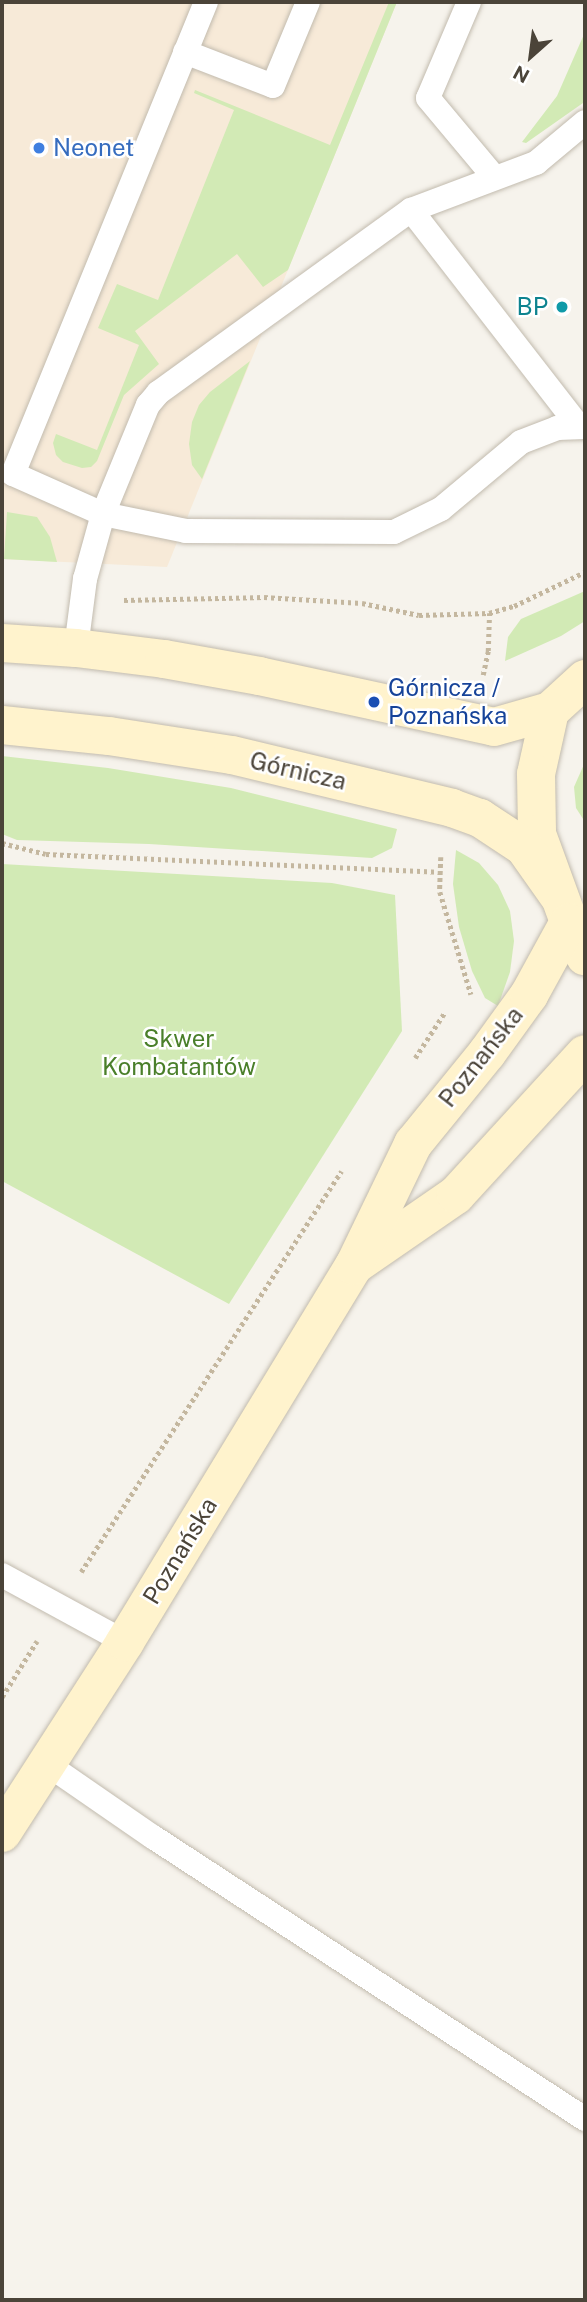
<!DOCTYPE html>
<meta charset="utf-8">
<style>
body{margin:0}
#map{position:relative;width:587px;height:2302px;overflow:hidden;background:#f6f3ec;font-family:"Public Sans",sans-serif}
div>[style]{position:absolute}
.commercial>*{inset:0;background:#f7ead8}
.green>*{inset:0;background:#d2eab5}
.path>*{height:4.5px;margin-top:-2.25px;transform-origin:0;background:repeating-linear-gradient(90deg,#c4b79f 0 3.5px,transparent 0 7px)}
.roads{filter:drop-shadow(0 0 2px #c2bbae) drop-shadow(0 0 2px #c2bbae)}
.lane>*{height:24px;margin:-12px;padding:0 12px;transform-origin:12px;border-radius:12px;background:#fff}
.secondary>*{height:38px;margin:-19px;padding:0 19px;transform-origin:19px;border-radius:19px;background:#fff3cd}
.dots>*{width:19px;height:19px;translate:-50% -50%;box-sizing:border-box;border:4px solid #fff;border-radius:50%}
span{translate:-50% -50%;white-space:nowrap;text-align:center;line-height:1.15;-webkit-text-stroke:5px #fff;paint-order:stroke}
.shop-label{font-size:24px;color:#366cbe}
.left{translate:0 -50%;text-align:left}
.culture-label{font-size:24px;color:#0d838f}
.right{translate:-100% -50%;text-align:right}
.transit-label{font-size:24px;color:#164399}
.street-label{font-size:24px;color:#4b4439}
.park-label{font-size:24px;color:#4a7f2a}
.frame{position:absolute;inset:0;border:4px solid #4b4439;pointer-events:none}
.north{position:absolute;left:496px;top:21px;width:70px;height:70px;-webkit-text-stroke:5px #fff;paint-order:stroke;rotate:208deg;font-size:19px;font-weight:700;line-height:28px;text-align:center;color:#4b4439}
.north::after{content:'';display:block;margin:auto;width:24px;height:32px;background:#4b4439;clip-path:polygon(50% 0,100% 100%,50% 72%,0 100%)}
</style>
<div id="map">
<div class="commercial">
<i style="clip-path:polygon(2px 2px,397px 2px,167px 567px,2px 559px)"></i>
</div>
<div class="green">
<i style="clip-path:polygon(389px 2px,397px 2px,288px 270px,263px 287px,237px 254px,135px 331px,159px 364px,124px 395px,97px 461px,91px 467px,82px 468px,63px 462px,56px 455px,53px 443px,56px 434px,97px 450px,139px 345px,98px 328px,117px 284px,158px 300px,234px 110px,194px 93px,195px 90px,330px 145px)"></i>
<i style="clip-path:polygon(585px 32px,583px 103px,526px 143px,522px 142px,557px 96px)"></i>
<i style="clip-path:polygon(250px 361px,202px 479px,192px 465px,189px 444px,192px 422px,199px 405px,210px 392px)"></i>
<i style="clip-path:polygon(7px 512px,37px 517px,50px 537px,57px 562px,4px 559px)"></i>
<i style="clip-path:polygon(585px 591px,585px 621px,561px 636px,505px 661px,508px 637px,521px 619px)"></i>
<i style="clip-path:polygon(2px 756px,108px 768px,231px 788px,397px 829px,392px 848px,372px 858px,149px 844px,17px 840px,2px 834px)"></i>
<i style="clip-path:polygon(585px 762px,585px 822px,576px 808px,574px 787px)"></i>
<i style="clip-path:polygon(456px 850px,479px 863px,498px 885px,510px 911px,514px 941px,510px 972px,498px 1006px,485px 998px,472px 971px,459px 927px,453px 884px)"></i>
<i style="clip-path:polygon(2px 864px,332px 883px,395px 895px,402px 1031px,229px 1304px,2px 1181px)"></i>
</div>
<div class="path">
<i style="left:124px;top:600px;width:140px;rotate:-1.2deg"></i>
<i style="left:264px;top:597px;width:98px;rotate:3.5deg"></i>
<i style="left:362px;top:603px;width:58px;rotate:11.9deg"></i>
<i style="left:419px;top:615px;width:70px;rotate:-1.6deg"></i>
<i style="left:483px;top:675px;width:25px;rotate:-78deg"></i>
<i style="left:488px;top:651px;width:38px;rotate:-88deg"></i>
<i style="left:489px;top:613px;width:26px;rotate:-16deg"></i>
<i style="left:514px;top:606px;width:79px;rotate:-25.6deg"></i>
<i style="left:2px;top:843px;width:45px;rotate:14deg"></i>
<i style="left:46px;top:854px;width:392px;rotate:2.6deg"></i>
<i style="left:441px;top:857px;width:35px;rotate:92deg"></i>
<i style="left:440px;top:892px;width:107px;rotate:73.1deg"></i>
<i style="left:415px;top:1058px;width:55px;rotate:-56.9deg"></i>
<i style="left:81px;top:1572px;width:478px;rotate:-57deg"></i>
<i style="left:2px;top:1697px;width:66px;rotate:-58deg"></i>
</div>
<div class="roads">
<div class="lane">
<i style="left:206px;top:2px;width:510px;rotate:112.24deg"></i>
<i style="left:13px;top:474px;width:98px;rotate:24deg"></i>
<i style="left:103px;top:514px;width:85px;rotate:11.6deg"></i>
<i style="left:186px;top:531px;width:208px;rotate:0.3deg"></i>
<i style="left:394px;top:532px;width:52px;rotate:-26.1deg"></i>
<i style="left:441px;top:509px;width:104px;rotate:-39.9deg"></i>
<i style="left:521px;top:442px;width:39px;rotate:-21deg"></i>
<i style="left:557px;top:428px;width:28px;rotate:-2deg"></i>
<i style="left:469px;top:2px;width:104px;rotate:113.1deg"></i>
<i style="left:428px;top:98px;width:104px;rotate:50.1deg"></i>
<i style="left:185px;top:52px;width:94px;rotate:21.1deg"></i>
<i style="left:273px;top:86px;width:91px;rotate:-67.4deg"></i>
<i style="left:411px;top:210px;width:272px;rotate:52.2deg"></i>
<i style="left:76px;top:648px;width:70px;rotate:-82.6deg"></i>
<i style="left:85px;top:579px;width:67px;rotate:-74.5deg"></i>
<i style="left:103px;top:514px;width:118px;rotate:-67.6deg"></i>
<i style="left:148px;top:405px;width:16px;rotate:-50deg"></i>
<i style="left:158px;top:393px;width:312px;rotate:-35.9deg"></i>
<i style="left:411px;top:210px;width:134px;rotate:-20.6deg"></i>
<i style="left:536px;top:163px;width:64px;rotate:-39.9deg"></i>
<i style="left:2px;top:1575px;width:140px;rotate:28.6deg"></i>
<i style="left:47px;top:1764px;width:129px;rotate:34.6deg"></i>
<i style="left:153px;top:1837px;width:516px;rotate:33.14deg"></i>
</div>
<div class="secondary">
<i style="left:2px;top:643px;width:74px;rotate:3.9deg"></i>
<i style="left:76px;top:648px;width:89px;rotate:7.1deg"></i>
<i style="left:164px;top:659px;width:97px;rotate:10.1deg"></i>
<i style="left:259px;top:676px;width:240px;rotate:12.2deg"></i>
<i style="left:494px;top:727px;width:58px;rotate:-15.9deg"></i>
<i style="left:585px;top:679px;width:47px;rotate:137.6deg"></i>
<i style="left:550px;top:711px;width:65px;rotate:102.5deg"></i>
<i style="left:536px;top:774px;width:60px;rotate:89deg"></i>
<i style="left:537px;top:834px;width:94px;rotate:70deg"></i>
<i style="left:569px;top:922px;width:38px;rotate:65deg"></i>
<i style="left:2px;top:725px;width:108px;rotate:5.9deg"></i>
<i style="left:109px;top:736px;width:124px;rotate:8.8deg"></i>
<i style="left:232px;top:755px;width:226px;rotate:13.5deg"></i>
<i style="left:452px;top:808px;width:30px;rotate:20deg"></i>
<i style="left:480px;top:818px;width:53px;rotate:33.4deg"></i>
<i style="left:524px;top:847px;width:59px;rotate:54.7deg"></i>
<i style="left:356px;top:1264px;width:121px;rotate:-34.6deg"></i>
<i style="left:456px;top:1195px;width:191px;rotate:-47.5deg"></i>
<i style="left:2px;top:1833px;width:227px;rotate:-57.2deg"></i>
<i style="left:125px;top:1642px;width:440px;rotate:-58.7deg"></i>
<i style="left:354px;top:1266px;width:136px;rotate:-64.2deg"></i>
<i style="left:413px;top:1144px;width:117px;rotate:-50.9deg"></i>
<i style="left:487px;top:1053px;width:72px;rotate:-54.1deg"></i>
<i style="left:529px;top:995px;width:83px;rotate:-61.3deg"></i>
</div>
</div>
<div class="dots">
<i style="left:39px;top:148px;background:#3f7fe0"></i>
<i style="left:562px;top:307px;background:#0f9aa8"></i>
<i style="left:374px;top:702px;background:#1a4fb4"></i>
</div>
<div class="shop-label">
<span class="left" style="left:53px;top:148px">Neonet</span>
</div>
<div class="culture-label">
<span class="right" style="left:548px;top:307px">BP</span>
</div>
<div class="transit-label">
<span class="left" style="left:388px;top:702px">Górnicza /<br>Poznańska</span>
</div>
<div class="street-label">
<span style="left:298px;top:771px;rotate:13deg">Górnicza</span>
<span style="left:481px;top:1057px;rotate:-52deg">Poznańska</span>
<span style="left:180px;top:1551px;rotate:-59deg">Poznańska</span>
</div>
<div class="park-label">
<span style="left:179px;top:1053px">Skwer<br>Kombatantów</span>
</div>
<div class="frame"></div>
<div class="north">N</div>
</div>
